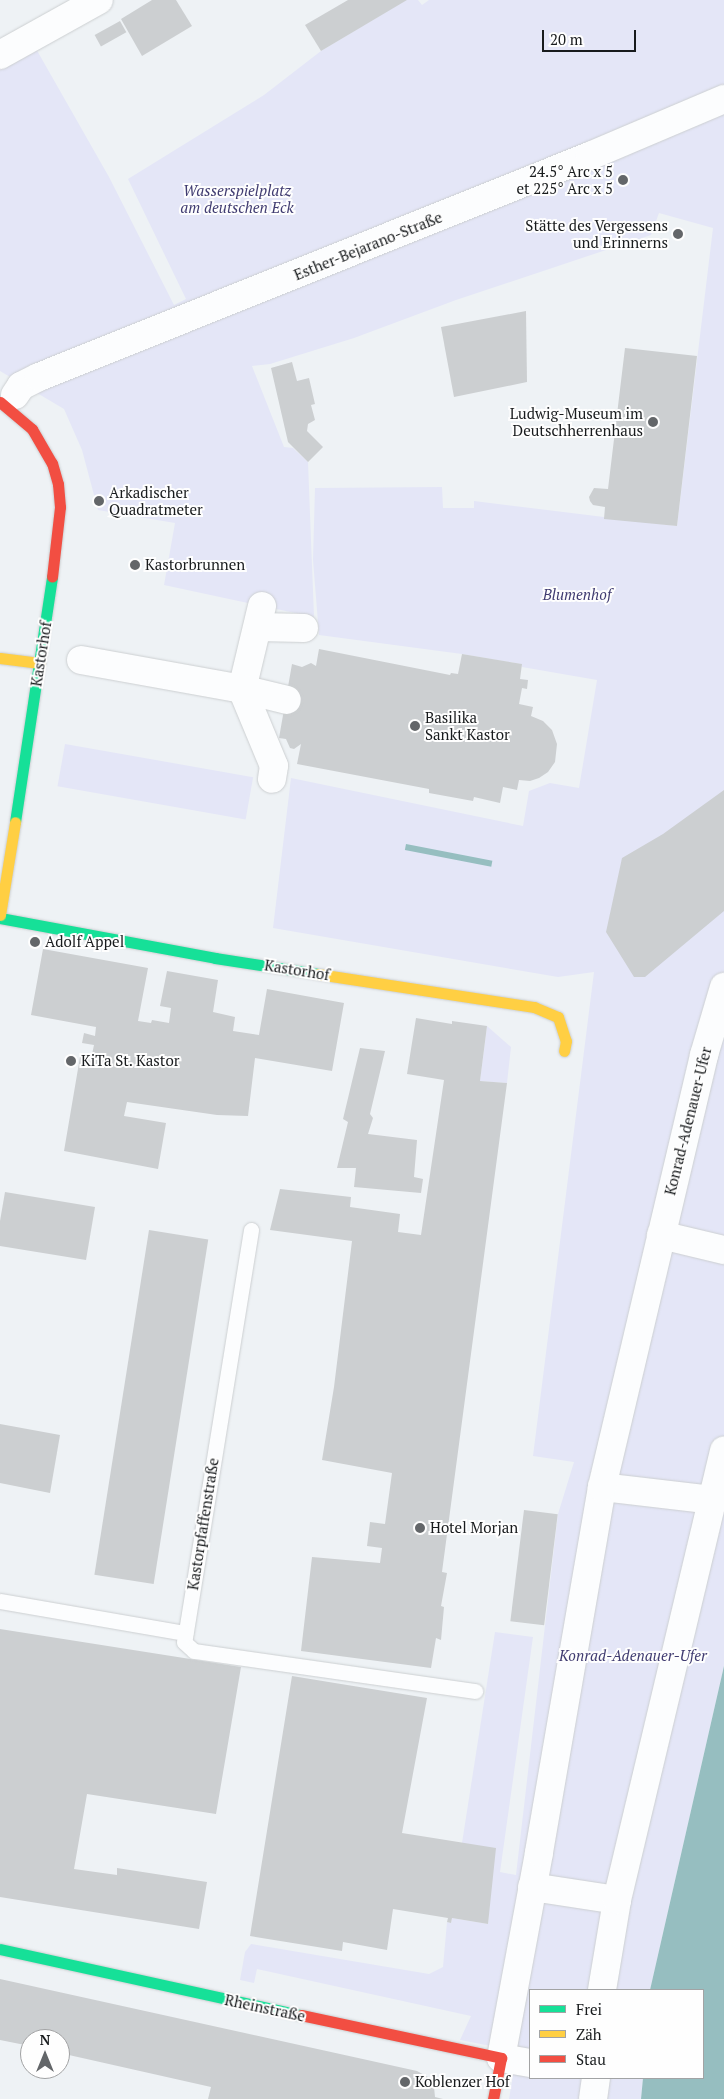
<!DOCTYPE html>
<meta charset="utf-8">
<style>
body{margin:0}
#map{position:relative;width:724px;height:2099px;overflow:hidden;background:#eef2f5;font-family:"PT Serif",serif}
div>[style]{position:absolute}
.green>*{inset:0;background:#e4e6f7;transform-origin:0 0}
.water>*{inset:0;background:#96bec0;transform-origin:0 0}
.building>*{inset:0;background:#cccfd1;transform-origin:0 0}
.roads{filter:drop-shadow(0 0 1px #cccfd1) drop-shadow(0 0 1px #cccfd1)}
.lane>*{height:15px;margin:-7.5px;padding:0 7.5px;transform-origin:7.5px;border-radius:7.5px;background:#fcfdfe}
.street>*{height:28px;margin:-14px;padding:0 14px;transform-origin:14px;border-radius:14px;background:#fcfdfe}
.fast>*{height:11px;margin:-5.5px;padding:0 5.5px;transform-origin:5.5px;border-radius:5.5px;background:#16e098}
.slow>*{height:11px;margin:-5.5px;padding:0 5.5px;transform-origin:5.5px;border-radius:5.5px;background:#ffcf43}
.jam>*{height:11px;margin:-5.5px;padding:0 5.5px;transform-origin:5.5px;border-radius:5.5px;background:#f24e42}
.dots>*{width:14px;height:14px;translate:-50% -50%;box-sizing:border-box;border:2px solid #fefefe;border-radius:50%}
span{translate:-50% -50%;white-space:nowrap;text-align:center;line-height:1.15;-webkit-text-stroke:4px #fefefe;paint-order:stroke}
.poi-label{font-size:15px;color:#181b1d}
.right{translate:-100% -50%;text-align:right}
.left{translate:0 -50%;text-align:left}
.park-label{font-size:15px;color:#403c71;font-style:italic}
.street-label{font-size:15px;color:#181b1d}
.legend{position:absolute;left:529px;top:1989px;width:175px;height:90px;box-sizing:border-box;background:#fefefe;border:1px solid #a2a3a4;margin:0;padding:6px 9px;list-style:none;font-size:15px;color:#181b1d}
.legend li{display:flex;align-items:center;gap:10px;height:25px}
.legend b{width:25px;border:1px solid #a2a3a4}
.north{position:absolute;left:20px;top:2029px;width:50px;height:50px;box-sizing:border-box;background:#fefefe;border:1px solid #a2a3a4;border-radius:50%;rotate:0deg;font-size:14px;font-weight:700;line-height:20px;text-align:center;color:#181b1d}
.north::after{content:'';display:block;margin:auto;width:18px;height:22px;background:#636669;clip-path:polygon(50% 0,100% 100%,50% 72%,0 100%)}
.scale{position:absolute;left:542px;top:30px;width:94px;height:22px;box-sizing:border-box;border:2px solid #181b1d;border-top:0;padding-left:6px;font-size:15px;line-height:18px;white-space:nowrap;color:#181b1d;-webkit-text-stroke:4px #fefefe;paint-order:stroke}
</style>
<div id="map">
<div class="green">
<i style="clip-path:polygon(406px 0,418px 0,422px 5px,429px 0,724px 0,724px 1666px,650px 1990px,530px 1990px,530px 2078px,643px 2078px,641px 2099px,509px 2099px,517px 2051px,460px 2040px,471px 2016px,257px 1969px,254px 1983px,240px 1980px,245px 1952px,251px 1944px,429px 1974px,443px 1967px,447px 1922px,451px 1923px,452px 1918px,488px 1924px,491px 1881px,462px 1843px,495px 1632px,533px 1637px,500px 1872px,516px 1875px,558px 1514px,574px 1462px,533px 1456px,594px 972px,558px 977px,273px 928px,291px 778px,523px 826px,529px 791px,550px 783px,579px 788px,597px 680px,522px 667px,521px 664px,462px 654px,319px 635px,313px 560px,315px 488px,442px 487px,443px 508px,474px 508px,474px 501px,677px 526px,713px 228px,659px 213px,651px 235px,456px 300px,354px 338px,270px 364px,252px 366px,284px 447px,293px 448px,308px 462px,314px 617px,164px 585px,175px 523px,98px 510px,82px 450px,64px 409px,0 371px,0 66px,35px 47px,109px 177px,174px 305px,186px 299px,128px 179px,264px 95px,321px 51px)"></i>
<i style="left:65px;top:744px;width:191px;height:43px;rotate:10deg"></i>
<i style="clip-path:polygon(487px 1026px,511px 1047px,507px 1083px,480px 1081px)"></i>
</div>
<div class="water">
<i style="left:406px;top:844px;width:88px;height:6px;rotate:11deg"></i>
<i style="clip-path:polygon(724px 1666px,724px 2099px,641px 2099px,643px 2078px,703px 2078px,703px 1990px,650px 1990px)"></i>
</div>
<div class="building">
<i style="clip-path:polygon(152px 0,176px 0,192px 26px,142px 56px,121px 19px)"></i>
<i style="clip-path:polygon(348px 0,407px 0,321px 51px,305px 25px)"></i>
<i style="left:120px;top:21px;width:13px;height:29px;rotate:61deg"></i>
<i style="clip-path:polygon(526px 311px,527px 382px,454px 397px,441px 327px)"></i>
<i style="clip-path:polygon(625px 348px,697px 356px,677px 526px,604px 519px,605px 507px,593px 505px,590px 501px,589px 497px,594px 488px,608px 489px)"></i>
<i style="clip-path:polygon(292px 362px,297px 381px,309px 378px,315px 404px,311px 405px,315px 420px,308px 424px,307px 431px,323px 447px,308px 462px,288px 442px,271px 368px)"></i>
<i style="clip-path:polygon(319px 649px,450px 675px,451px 673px,458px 674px,462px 654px,522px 664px,520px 679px,528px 680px,527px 689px,522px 688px,519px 704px,533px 707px,531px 716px,543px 721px,552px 730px,557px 744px,555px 762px,548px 772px,539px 778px,530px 781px,519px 780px,517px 790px,503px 787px,500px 803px,474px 797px,473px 801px,429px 793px,429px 789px,297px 764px,301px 744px,294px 749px,290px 748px,286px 739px,279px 738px,292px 664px,302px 667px,311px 663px,316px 666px)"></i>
<i style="clip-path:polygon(724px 790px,724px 911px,645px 977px,634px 977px,606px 932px,622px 858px,663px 834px)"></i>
<i style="clip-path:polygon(43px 949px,148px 968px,138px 1021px,151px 1023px,152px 1020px,169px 1023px,171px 1008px,160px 1006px,167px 971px,218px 980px,213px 1012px,235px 1017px,233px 1031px,259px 1035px,267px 989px,344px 1003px,332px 1071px,255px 1058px,248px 1116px,217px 1115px,127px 1102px,124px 1116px,166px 1123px,158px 1169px,64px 1151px,80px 1057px,91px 1059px,94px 1045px,82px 1043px,84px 1033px,95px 1036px,96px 1027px,31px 1015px)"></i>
<i style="clip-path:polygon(416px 1018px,452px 1024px,452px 1021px,487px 1026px,480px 1081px,507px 1083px,442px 1572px,447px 1573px,441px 1606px,444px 1607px,441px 1640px,436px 1638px,431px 1668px,301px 1651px,312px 1557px,380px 1563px,382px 1548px,367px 1546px,370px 1522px,385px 1524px,392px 1473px,322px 1460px,334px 1387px,352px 1241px,270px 1230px,280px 1189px,351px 1197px,350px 1207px,400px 1214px,398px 1232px,421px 1235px,444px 1080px,407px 1074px)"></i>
<i style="clip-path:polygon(360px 1048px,385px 1051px,370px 1114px,373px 1118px,368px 1134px,417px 1140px,414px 1177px,423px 1179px,421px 1193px,354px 1187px,356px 1168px,337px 1168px,348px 1122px,343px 1119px)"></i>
<i style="clip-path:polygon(5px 1192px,95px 1207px,86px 1260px,0 1246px,0 1221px)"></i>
<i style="left:149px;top:1230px;width:60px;height:349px;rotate:9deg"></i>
<i style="clip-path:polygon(0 1424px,60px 1435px,50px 1493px,0 1483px)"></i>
<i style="left:524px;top:1510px;width:34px;height:112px;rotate:7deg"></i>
<i style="clip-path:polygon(0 1629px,241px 1667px,216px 1814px,87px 1794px,74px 1869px,117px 1875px,117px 1868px,207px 1882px,199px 1929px,0 1897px)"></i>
<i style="clip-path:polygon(292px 1676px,427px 1698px,402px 1833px,496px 1848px,488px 1924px,452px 1918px,451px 1923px,447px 1922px,448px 1918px,393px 1909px,387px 1950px,343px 1942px,342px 1951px,250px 1936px)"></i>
<i style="clip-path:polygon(0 1979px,417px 2071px,428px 2077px,434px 2087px,435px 2097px,443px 2099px,208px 2099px,211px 2087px,60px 2053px,60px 2039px,30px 2039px,30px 2046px,0 2040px)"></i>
</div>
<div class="roads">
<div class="lane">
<i style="left:251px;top:1230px;width:417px;rotate:99.2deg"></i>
<i style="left:184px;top:1642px;width:13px;rotate:42deg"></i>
<i style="left:194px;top:1651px;width:284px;rotate:8.1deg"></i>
<i style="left:0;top:1601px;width:188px;rotate:9.8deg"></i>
</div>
<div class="street">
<i style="left:0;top:55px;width:113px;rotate:-29.1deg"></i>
<i style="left:15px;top:395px;width:11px;rotate:-56deg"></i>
<i style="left:21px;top:386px;width:20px;rotate:-27deg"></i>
<i style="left:39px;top:377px;width:594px;rotate:-21.86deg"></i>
<i style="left:590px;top:156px;width:146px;rotate:-23deg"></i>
<i style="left:262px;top:606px;width:85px;rotate:103.5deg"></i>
<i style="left:242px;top:689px;width:83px;rotate:67.4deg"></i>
<i style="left:274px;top:766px;width:13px;rotate:99deg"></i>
<i style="left:258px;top:627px;width:46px;rotate:1.2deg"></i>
<i style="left:81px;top:660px;width:164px;rotate:10.2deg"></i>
<i style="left:242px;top:689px;width:46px;rotate:13.7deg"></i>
<i style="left:661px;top:1235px;width:65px;rotate:13.4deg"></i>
<i style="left:602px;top:1487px;width:112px;rotate:6.7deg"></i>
<i style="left:532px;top:1887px;width:86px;rotate:8.7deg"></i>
<i style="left:602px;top:1990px;width:91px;rotate:-80.5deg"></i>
<i style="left:617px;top:1900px;width:462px;rotate:-76.6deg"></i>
<i style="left:530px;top:2063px;width:29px;rotate:-170deg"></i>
<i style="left:501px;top:2058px;width:209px;rotate:-79.5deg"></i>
<i style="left:539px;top:1852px;width:370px;rotate:-80.2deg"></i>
<i style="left:602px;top:1487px;width:444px;rotate:-76.7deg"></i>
<i style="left:704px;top:1055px;width:71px;rotate:-73.6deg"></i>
<i style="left:593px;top:2099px;width:21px;rotate:-82deg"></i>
</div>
<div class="fast">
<i style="left:15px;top:822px;width:248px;rotate:-81.4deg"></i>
<i style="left:0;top:918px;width:219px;rotate:10.5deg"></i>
<i style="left:215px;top:958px;width:104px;rotate:8.8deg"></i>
<i style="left:0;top:1949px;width:308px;rotate:12.4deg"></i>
</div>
<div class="slow">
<i style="left:0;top:658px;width:40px;rotate:7.1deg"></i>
<i style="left:0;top:915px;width:94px;rotate:-80.8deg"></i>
<i style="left:318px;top:974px;width:219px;rotate:8.7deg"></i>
<i style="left:534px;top:1007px;width:26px;rotate:23deg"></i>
<i style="left:558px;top:1017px;width:25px;rotate:72deg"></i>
<i style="left:566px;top:1041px;width:10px;rotate:101deg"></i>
</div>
<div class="jam">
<i style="left:0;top:402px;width:42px;rotate:40.2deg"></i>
<i style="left:32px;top:429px;width:39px;rotate:60deg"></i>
<i style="left:52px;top:463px;width:22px;rotate:74deg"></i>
<i style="left:58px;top:484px;width:23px;rotate:85deg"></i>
<i style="left:60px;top:507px;width:70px;rotate:96.5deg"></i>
<i style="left:301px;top:2015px;width:205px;rotate:12.1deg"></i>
<i style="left:501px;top:2058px;width:42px;rotate:101deg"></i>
</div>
</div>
<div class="dots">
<i style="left:623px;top:180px;background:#636669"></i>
<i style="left:678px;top:234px;background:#636669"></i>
<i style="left:653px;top:422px;background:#636669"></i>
<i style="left:99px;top:501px;background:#636669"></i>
<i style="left:135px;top:565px;background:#636669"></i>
<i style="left:415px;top:726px;background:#636669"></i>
<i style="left:35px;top:942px;background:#636669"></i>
<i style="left:71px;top:1061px;background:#636669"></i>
<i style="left:420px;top:1528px;background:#636669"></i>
<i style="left:405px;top:2082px;background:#636669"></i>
</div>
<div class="poi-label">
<span class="right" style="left:613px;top:180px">24.5° Arc x 5<br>et 225° Arc x 5</span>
<span class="right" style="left:668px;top:234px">Stätte des Vergessens<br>und Erinnerns</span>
<span class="right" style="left:643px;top:422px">Ludwig-Museum im<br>Deutschherrenhaus</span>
<span class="left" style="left:109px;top:501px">Arkadischer<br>Quadratmeter</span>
<span class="left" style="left:145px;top:565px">Kastorbrunnen</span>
<span class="left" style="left:425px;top:726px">Basilika<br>Sankt Kastor</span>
<span class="left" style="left:45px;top:942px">Adolf Appel</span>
<span class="left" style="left:81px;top:1061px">KiTa St. Kastor</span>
<span class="left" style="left:430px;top:1528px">Hotel Morjan</span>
<span class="left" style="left:415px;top:2082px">Koblenzer Hof</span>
</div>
<div class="park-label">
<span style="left:237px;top:199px">Wasserspielplatz<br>am deutschen Eck</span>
<span style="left:577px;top:595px">Blumenhof</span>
<span style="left:633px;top:1656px">Konrad-Adenauer-Ufer</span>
</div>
<div class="street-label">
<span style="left:368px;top:246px;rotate:-22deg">Esther-Bejarano-Straße</span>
<span style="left:41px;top:654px;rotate:-81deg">Kastorhof</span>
<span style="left:297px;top:970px;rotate:9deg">Kastorhof</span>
<span style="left:688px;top:1121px;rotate:-76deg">Konrad-Adenauer-Ufer</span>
<span style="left:203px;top:1524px;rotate:-81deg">Kastorpfaffenstraße</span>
<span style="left:265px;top:2008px;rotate:12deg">Rheinstraße</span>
</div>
<ul class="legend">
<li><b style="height:6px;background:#16e098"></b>Frei</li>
<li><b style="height:6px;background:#ffcf43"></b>Zäh</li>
<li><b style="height:6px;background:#f24e42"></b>Stau</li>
</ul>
<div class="north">N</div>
<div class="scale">20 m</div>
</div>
